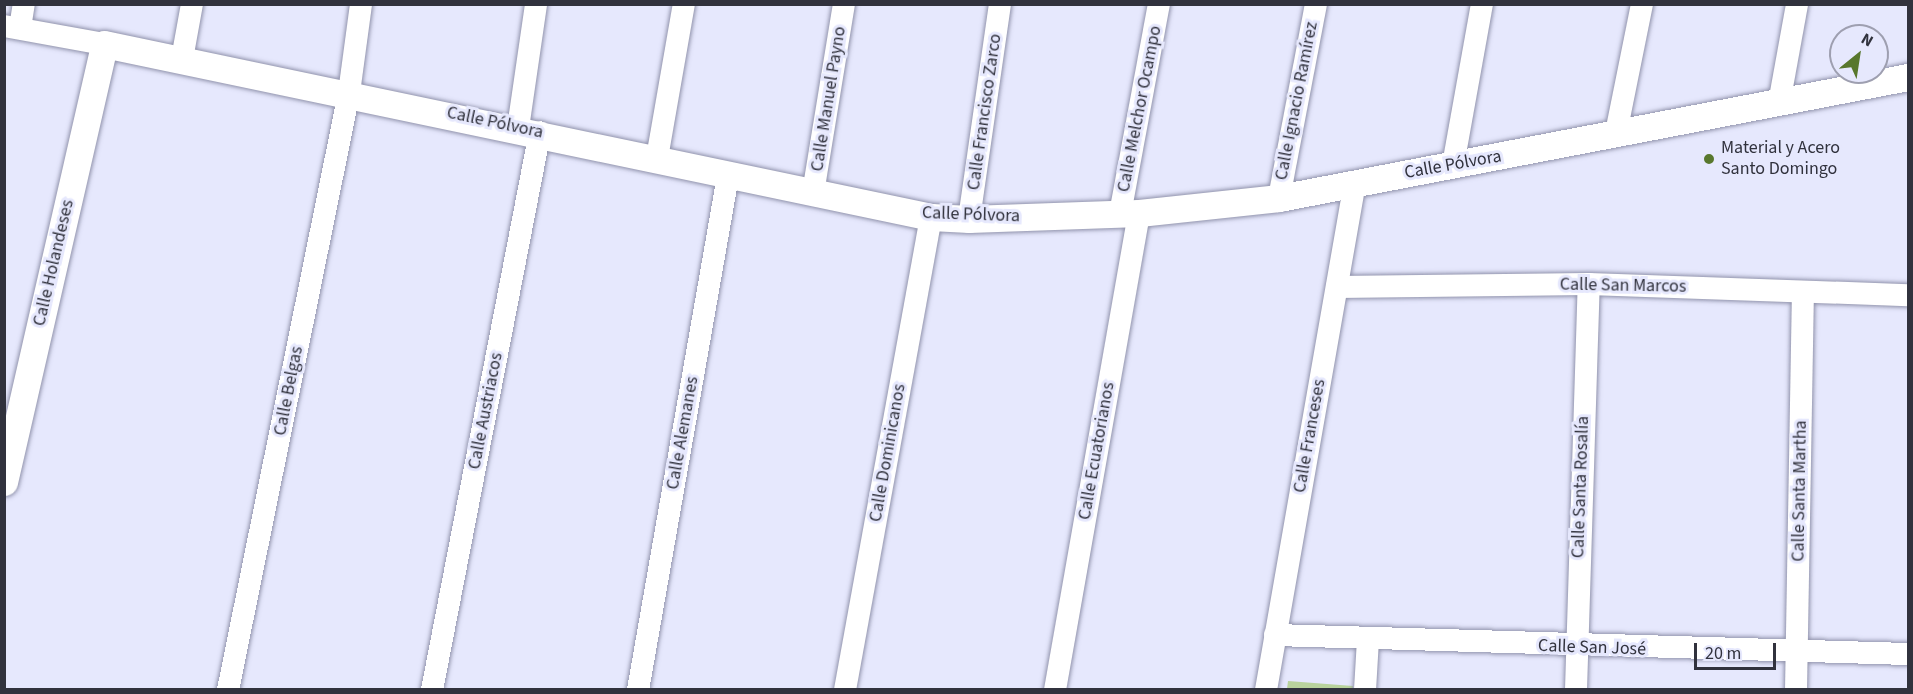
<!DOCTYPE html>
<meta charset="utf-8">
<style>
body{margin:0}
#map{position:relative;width:1913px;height:694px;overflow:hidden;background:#e6e8fd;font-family:"Source Sans 3",sans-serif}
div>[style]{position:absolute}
.green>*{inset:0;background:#b9d39d}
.roads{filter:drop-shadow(0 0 2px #9193ac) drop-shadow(0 0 2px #9193ac)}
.minor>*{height:22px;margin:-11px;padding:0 11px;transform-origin:11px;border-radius:11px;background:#fff}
.tertiary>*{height:27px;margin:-13.5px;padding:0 13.5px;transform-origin:13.5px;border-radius:13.5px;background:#fff}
.dots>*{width:16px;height:16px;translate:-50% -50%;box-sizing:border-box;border:3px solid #e6e8fd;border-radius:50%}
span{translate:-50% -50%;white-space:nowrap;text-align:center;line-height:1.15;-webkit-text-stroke:6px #e6e8fd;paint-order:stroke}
.street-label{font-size:18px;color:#31323d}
.poi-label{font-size:18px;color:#31323d}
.left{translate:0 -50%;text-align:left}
.frame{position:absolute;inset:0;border:6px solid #31323d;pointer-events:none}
.north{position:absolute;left:1829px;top:24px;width:60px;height:60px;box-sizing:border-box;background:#e6e8fd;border:2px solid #9e9fb0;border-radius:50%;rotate:30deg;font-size:16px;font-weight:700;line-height:24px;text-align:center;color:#31323d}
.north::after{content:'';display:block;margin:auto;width:21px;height:27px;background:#58772d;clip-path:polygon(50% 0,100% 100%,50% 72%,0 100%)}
.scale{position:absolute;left:1694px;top:643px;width:82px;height:27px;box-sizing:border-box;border:3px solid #31323d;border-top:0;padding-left:8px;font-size:18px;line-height:21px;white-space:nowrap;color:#31323d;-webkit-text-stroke:4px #e6e8fd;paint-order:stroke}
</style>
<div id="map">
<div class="green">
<i style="clip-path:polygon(1288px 681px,1353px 686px,1353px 689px,1287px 689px)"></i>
</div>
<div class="roads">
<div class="minor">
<i style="left:4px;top:26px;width:102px;rotate:10.2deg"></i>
<i style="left:20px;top:28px;width:24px;rotate:-81deg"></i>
<i style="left:182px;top:59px;width:56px;rotate:-79.7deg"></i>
<i style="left:1780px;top:98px;width:96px;rotate:-79.7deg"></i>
<i style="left:518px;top:128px;width:125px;rotate:-81.7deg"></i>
<i style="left:1616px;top:133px;width:132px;rotate:-78.6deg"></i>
<i style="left:657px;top:158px;width:156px;rotate:-80.1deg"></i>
<i style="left:1453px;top:165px;width:164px;rotate:-79.8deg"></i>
<i style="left:813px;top:193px;width:192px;rotate:-80.7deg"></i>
<i style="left:1279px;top:198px;width:197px;rotate:-79.2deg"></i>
<i style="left:1120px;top:214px;width:214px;rotate:-79.5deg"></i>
<i style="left:969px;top:219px;width:217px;rotate:-81.8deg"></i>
<i style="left:1337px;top:287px;width:252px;rotate:-0.7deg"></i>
<i style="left:1589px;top:284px;width:319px;rotate:2deg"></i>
<i style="left:1275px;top:635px;width:633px;rotate:1.72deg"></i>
<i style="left:228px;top:690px;width:609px;rotate:-78.54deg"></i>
<i style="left:349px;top:93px;width:90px;rotate:-82.3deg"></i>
<i style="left:432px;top:690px;width:568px;rotate:-79.05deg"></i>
<i style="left:638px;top:690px;width:522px;rotate:-80.07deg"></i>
<i style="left:845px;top:690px;width:481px;rotate:-79.7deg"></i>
<i style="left:1055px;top:690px;width:484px;rotate:-80deg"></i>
<i style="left:1266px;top:690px;width:516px;rotate:-80.06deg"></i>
<i style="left:1365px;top:690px;width:51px;rotate:-86.6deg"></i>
<i style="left:1576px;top:690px;width:406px;rotate:-88.2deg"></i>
<i style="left:1796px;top:690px;width:398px;rotate:-89deg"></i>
</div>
<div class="tertiary">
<i style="left:4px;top:482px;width:449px;rotate:-77.1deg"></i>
<i style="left:104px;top:44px;width:845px;rotate:11.82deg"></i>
<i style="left:931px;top:217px;width:38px;rotate:3deg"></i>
<i style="left:969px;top:219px;width:170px;rotate:-2deg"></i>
<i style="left:1139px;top:213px;width:141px;rotate:-6.1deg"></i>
<i style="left:1279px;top:198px;width:641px;rotate:-10.89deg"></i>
</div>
</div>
<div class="dots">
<i style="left:1709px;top:159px;background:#58772d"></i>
</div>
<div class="street-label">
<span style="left:829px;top:99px;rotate:-81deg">Calle Manuel Payno</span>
<span style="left:1297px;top:101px;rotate:-79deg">Calle Ignacio Ramírez</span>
<span style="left:1140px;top:109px;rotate:-79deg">Calle Melchor Ocampo</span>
<span style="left:985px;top:112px;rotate:-82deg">Calle Francisco Zarco</span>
<span style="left:495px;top:123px;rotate:12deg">Calle Pólvora</span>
<span style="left:1453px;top:165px;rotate:-10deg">Calle Pólvora</span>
<span style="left:971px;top:215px;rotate:2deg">Calle Pólvora</span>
<span style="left:54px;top:263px;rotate:-77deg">Calle Holandeses</span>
<span style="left:1623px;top:286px;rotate:1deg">Calle San Marcos</span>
<span style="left:289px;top:391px;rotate:-79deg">Calle Belgas</span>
<span style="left:486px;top:411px;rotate:-79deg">Calle Austriacos</span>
<span style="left:683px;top:433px;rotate:-80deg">Calle Alemanes</span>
<span style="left:1310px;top:436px;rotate:-80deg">Calle Franceses</span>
<span style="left:1097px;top:451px;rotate:-80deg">Calle Ecuatorianos</span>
<span style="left:888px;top:453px;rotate:-80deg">Calle Dominicanos</span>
<span style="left:1581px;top:487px;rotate:-88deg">Calle Santa Rosalía</span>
<span style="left:1800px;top:491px;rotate:-89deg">Calle Santa Martha</span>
<span style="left:1592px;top:648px;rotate:2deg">Calle San José</span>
</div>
<div class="poi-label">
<span class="left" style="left:1721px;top:159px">Material y Acero<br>Santo Domingo</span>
</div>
<div class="frame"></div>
<div class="north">N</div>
<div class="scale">20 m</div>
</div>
